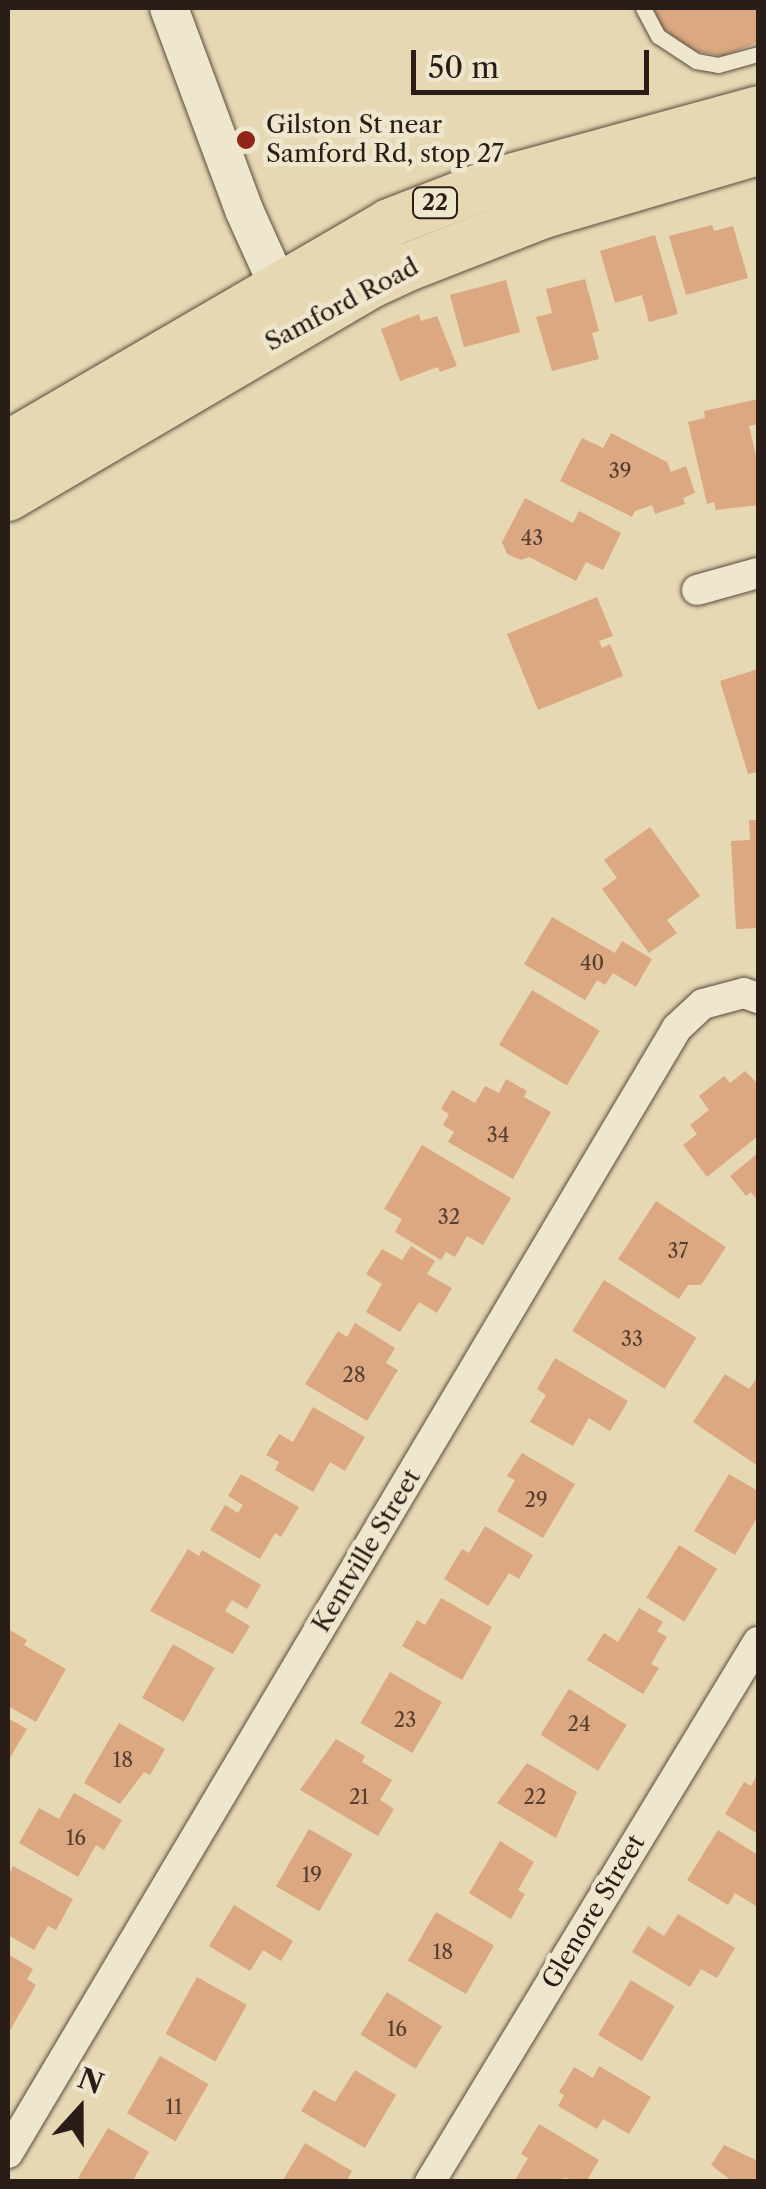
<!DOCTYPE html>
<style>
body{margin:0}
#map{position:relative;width:766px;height:2189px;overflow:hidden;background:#e6d8b3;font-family:"Libre Caslon Text",serif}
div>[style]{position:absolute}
.building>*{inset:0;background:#dba882;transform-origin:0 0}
.roads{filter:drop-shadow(0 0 2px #594b3d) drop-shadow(0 0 2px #594b3d)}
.service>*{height:15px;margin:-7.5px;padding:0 7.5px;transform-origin:7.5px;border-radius:7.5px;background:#efe6ce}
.minor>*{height:30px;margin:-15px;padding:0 15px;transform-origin:15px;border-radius:15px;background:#efe6ce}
.tertiary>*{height:38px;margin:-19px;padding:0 19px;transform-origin:19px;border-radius:19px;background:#efe6ce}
.primary>*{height:48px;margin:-24px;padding:0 24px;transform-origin:24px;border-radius:24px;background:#e6d8b3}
.dots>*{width:28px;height:28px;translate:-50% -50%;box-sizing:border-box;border:5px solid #efe6ce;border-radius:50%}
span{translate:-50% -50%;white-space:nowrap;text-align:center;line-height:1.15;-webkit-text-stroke:9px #efe6ce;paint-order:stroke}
.number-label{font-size:20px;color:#563f31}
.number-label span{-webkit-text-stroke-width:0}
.shield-label span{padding:2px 8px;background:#efe6ce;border:2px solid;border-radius:8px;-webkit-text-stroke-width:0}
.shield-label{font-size:22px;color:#2a1c16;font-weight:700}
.poi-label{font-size:25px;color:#2a1c16}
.left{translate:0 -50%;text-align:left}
.street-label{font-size:25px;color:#2a1c16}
.frame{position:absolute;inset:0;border:10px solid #2a1c16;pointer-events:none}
.north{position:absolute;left:30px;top:2059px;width:100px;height:100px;-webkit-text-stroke:8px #efe6ce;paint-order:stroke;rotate:21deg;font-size:28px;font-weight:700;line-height:40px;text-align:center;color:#2a1c16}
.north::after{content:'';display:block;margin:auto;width:35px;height:45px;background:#2a1c16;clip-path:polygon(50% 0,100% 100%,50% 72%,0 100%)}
.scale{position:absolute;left:411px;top:50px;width:238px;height:45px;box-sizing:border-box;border:5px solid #2a1c16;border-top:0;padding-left:12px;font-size:30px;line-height:35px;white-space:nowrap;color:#2a1c16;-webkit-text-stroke:8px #efe6ce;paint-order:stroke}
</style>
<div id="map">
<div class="building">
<i style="clip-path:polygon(653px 8px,758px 8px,758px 42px,723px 56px,689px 50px,662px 27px)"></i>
<i style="clip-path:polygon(712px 225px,714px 231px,733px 226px,748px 278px,686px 295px,669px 236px)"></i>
<i style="clip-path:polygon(655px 235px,678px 314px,649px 322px,642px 295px,615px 303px,600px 251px)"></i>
<i style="clip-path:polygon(585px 279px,599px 331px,592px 333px,599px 359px,552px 371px,536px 317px,552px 313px,546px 289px)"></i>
<i style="left:506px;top:280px;width:54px;height:58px;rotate:75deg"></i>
<i style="clip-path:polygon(419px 314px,421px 321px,437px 316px,457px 366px,440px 372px,438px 367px,400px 381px,381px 329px)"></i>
<i style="clip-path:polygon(758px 399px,758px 424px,749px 426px,758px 464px,758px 505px,716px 510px,714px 502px,707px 504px,688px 422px,705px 418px,704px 411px)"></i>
<i style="clip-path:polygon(611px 433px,667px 462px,671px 472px,686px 466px,695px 493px,683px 498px,685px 504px,655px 514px,652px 505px,635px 511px,632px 517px,560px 481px,582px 438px,603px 448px)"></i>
<i style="clip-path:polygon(525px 498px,573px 523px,579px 511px,621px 533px,603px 570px,586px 562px,576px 581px,529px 557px,521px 560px,507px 554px,502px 542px)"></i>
<i style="clip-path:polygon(597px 597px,613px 636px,599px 641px,602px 648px,610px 644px,623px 676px,538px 710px,507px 634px)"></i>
<i style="clip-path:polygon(758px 669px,758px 772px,748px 774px,720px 681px)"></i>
<i style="clip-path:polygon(749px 820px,758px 820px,758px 928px,736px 929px,731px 841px,750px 840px)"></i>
<i style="clip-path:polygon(650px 827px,700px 896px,667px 920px,677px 933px,649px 953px,602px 889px,617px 878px,604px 860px)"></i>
<i style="clip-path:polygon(552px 917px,615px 953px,622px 941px,652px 959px,636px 987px,613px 973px,605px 985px,597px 980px,585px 1000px,524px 964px)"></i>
<i style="left:532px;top:990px;width:79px;height:64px;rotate:31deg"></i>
<i style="clip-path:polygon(745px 1071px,758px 1084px,758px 1136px,707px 1177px,683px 1145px,697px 1134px,690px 1125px,709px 1110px,699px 1096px,724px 1076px,730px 1083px)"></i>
<i style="clip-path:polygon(506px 1079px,527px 1091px,524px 1097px,551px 1112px,513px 1179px,448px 1142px,454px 1132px,443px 1125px,449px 1114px,441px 1109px,452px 1090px,475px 1103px,485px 1086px,499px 1093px)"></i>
<i style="clip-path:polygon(422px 1145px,511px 1198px,483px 1245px,467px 1236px,455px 1257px,446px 1252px,441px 1260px,395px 1232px,402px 1219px,384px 1209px)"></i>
<i style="clip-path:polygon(758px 1153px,758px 1201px,751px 1192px,746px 1196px,730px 1176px)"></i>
<i style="clip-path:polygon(656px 1201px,726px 1247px,701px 1285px,688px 1285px,679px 1299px,618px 1259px)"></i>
<i style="clip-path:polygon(411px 1246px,435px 1261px,427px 1274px,452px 1288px,437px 1313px,419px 1302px,400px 1332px,366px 1312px,382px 1284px,366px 1274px,382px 1249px,402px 1260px)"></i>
<i style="left:604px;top:1280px;width:109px;height:60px;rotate:32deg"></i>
<i style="clip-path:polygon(355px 1323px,395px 1348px,386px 1363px,398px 1370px,367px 1421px,305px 1384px,338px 1331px,347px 1337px)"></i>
<i style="clip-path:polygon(555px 1358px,628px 1401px,610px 1431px,589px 1418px,573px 1446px,530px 1422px,546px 1395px,537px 1389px)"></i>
<i style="clip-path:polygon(725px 1374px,749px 1389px,758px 1376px,758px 1466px,693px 1422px)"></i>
<i style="clip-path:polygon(313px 1407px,365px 1437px,345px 1471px,330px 1462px,313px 1492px,275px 1470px,279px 1462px,266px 1455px,279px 1434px,293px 1442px)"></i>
<i style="clip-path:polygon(522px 1453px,575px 1484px,543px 1538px,497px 1511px,515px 1480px,507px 1476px)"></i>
<i style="clip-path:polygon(241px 1474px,299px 1507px,281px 1537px,275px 1533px,260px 1559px,210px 1530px,225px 1505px,238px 1513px,243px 1505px,228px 1496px)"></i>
<i style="clip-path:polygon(729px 1474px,758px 1491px,758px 1516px,735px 1555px,694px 1531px)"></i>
<i style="clip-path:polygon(485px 1526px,533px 1555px,519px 1579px,509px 1573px,488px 1606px,444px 1579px,462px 1549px,469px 1553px)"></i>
<i style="left:679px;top:1545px;width:45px;height:62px;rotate:32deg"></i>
<i style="clip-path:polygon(188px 1549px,199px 1556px,202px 1550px,261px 1585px,247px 1609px,232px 1600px,225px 1611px,250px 1626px,233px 1654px,150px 1611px)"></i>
<i style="clip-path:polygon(441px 1598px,492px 1627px,462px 1680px,402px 1646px,417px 1620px,425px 1625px)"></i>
<i style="clip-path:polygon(639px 1608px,663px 1622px,657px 1631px,667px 1637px,651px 1664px,659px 1668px,643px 1694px,587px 1660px,604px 1633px,618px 1642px)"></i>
<i style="clip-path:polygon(8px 1629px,27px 1640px,24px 1645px,66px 1669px,36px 1722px,8px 1706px)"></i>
<i style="left:173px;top:1644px;width:48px;height:62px;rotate:30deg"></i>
<i style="left:390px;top:1672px;width:60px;height:59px;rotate:30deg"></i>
<i style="left:569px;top:1689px;width:68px;height:54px;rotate:32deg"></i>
<i style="clip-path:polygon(8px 1718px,27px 1729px,8px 1761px)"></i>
<i style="clip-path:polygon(119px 1723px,165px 1749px,150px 1775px,144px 1772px,120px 1804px,84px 1783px)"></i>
<i style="clip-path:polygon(336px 1739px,365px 1756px,362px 1762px,392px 1780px,380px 1800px,394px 1809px,378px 1836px,300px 1790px)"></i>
<i style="clip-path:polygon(527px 1763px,577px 1792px,556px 1838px,497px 1803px)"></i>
<i style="clip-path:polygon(758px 1773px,758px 1834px,725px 1814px,744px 1782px,751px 1786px)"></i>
<i style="clip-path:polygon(74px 1793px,122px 1820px,104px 1850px,96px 1845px,78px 1877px,19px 1843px,39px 1808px,59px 1819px)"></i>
<i style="left:309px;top:1829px;width:50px;height:66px;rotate:30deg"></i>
<i style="clip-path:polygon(718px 1830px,758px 1855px,756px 1906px,735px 1893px,728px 1905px,687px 1880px)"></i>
<i style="clip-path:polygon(500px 1841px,534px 1862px,518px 1890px,525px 1894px,511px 1919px,469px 1893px)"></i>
<i style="clip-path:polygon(13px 1866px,73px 1899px,56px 1930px,48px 1926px,34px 1950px,8px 1935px,8px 1876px)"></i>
<i style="clip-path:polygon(234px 1905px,293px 1941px,281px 1961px,263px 1950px,250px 1971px,209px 1946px)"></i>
<i style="left:436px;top:1912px;width:67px;height:56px;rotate:30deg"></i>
<i style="clip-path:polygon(678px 1914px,735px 1948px,717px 1978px,701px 1969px,690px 1987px,632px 1952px,648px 1926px,664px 1936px)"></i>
<i style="clip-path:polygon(8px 1954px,33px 1969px,27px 1979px,36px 1985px,8px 2034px)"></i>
<i style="left:197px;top:1977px;width:57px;height:65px;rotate:29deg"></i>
<i style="left:631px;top:1980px;width:51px;height:64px;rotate:31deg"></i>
<i style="left:387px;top:1992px;width:65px;height:50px;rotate:32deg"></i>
<i style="left:160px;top:2056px;width:56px;height:66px;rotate:30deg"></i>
<i style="clip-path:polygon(599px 2066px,651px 2097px,629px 2134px,603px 2119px,597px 2129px,558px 2106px,564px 2095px,559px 2092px,574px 2067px,593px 2078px)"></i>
<i style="clip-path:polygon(355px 2070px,396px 2095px,365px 2148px,301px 2111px,314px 2090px,335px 2102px)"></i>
<i style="clip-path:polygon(539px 2124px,599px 2160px,586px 2182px,564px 2178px,561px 2182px,514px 2182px,528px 2158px,521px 2154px)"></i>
<i style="clip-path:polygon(108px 2128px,149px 2152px,132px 2182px,84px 2182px,78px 2178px)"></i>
<i style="clip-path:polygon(305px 2143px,352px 2171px,346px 2182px,282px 2182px)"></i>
<i style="clip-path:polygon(724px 2145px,758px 2161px,758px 2182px,733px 2182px,711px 2165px)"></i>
</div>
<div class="roads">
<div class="service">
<i style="left:643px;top:8px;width:32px;rotate:62deg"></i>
<i style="left:658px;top:36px;width:45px;rotate:33.3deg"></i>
<i style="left:696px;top:61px;width:22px;rotate:10deg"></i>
<i style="left:718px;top:65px;width:41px;rotate:-15.4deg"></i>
</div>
<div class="minor">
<i style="left:697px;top:590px;width:63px;rotate:-15.6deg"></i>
<i style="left:8px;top:2153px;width:1309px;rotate:-59.26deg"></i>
<i style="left:677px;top:1028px;width:35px;rotate:-43deg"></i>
<i style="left:703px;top:1004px;width:42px;rotate:-15deg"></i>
<i style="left:744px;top:993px;width:15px;rotate:20deg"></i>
<i style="left:430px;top:2182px;width:632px;rotate:-58.73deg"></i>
</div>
<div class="tertiary">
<i style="left:169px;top:8px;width:215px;rotate:69.6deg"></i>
<i style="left:244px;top:210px;width:112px;rotate:65.7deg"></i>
</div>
<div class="primary">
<i style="left:8px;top:445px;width:441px;rotate:-30.2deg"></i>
<i style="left:389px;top:223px;width:110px;rotate:-21.2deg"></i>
<i style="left:492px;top:183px;width:276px;rotate:-15.3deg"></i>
<i style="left:8px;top:497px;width:416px;rotate:-30.4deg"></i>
<i style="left:367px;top:286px;width:45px;rotate:-24.9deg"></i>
<i style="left:408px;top:267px;width:146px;rotate:-21.3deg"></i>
<i style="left:544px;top:214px;width:223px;rotate:-16.4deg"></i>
</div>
</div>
<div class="dots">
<i style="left:246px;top:140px;background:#8f2418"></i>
</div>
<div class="number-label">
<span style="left:620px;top:471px">39</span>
<span style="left:532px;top:538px">43</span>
<span style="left:592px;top:963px">40</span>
<span style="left:498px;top:1135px">34</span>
<span style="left:449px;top:1217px">32</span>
<span style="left:678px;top:1251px">37</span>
<span style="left:632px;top:1339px">33</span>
<span style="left:354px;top:1375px">28</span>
<span style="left:536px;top:1500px">29</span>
<span style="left:405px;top:1720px">23</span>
<span style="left:579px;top:1724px">24</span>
<span style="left:123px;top:1760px">18</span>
<span style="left:359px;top:1797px">21</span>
<span style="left:535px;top:1797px">22</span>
<span style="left:76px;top:1838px">16</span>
<span style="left:312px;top:1875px">19</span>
<span style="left:443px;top:1952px">18</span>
<span style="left:397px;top:2029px">16</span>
<span style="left:174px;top:2107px">11</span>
</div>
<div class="shield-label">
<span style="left:435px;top:203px">22</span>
</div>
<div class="poi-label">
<span class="left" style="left:266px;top:140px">Gilston St near<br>Samford Rd, stop 27</span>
</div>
<div class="street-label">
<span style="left:342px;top:305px;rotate:-28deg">Samford Road</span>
<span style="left:367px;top:1551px;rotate:-59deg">Kentville Street</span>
<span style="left:594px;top:1912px;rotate:-59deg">Glenore Street</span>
</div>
<div class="frame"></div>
<div class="north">N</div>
<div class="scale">50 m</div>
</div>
